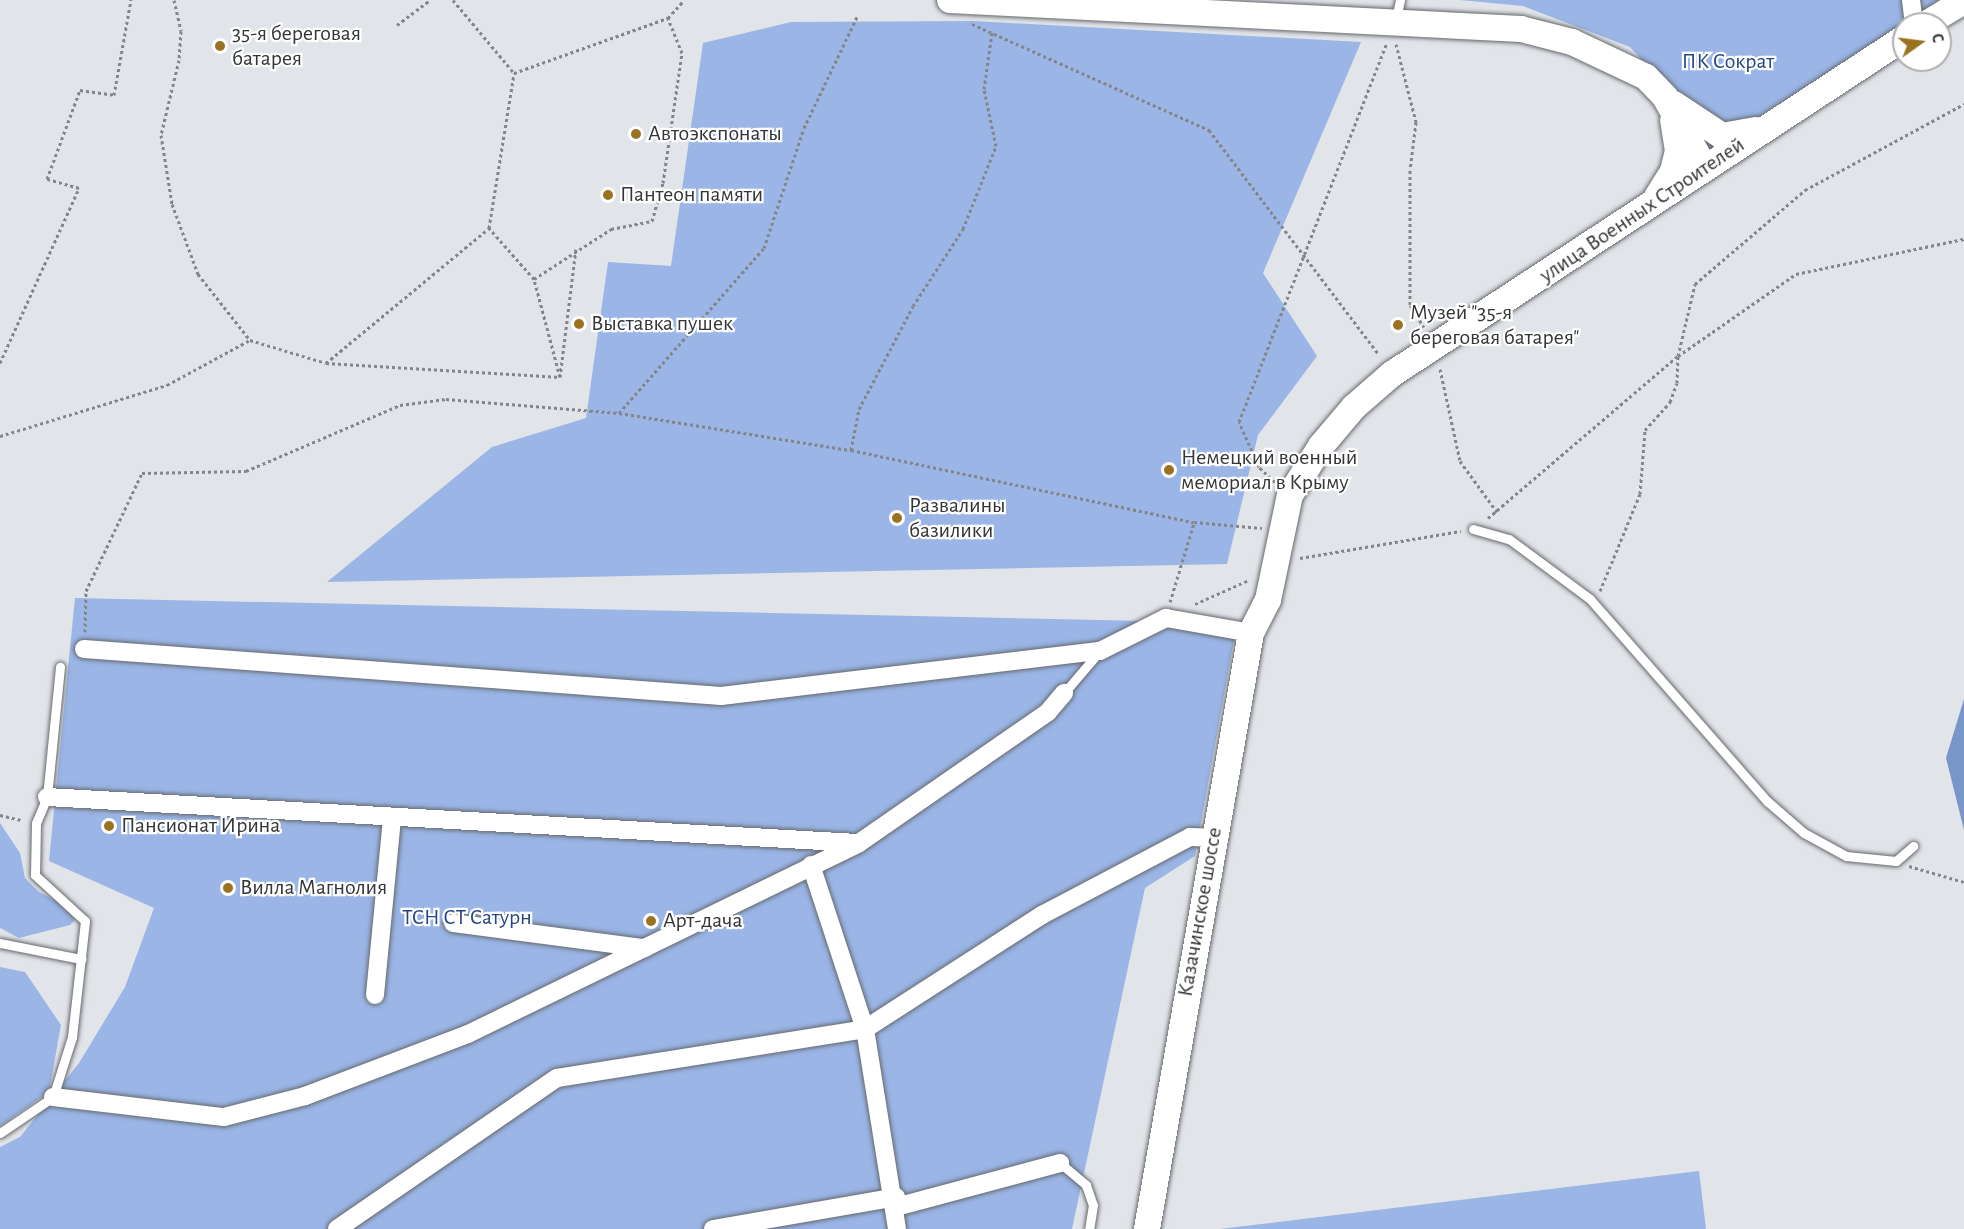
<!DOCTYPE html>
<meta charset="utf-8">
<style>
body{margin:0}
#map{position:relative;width:1964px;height:1229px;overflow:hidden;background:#e1e4e8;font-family:"Alegreya Sans",sans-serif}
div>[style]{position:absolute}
.green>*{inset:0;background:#9ab5e6}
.water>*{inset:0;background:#7996c9}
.path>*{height:3px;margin-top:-1.5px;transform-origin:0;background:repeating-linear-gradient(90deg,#838588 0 3px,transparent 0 6px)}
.roads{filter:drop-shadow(0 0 2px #67696d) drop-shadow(0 0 2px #67696d)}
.lane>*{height:9px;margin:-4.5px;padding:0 4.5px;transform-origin:4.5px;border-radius:4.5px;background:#fff}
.street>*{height:18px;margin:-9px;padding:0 9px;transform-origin:9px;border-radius:9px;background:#fff}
.secondary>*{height:26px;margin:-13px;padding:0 13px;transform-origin:13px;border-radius:13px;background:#fff}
.dots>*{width:16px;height:16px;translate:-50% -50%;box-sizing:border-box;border:3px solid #fff;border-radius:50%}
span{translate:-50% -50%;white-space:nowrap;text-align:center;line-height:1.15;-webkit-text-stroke:4.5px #fff;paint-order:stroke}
.poi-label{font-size:22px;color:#343537}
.left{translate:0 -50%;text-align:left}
.park-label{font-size:22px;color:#254685}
.street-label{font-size:22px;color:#343537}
.north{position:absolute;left:1892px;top:12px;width:60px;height:60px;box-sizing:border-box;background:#fff;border:2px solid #aeaeaf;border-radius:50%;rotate:76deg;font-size:16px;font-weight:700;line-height:24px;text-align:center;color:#343537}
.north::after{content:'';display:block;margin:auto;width:21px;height:27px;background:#9b7320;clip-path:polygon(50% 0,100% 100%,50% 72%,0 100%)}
</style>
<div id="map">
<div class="green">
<i style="clip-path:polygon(1460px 0,1941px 0,1707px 150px,1683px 105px,1630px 47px,1523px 6px)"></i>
<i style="clip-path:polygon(974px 21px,1361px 42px,1263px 273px,1317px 356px,1258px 435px,1227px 564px,327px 582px,492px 447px,586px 418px,608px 262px,671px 266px,703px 43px,791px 22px)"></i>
<i style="clip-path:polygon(75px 598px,1237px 623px,1195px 856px,1145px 888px,1072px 1229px,0 1229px,0 1147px,20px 1137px,79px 1063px,125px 987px,154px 908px,49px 861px)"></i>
<i style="clip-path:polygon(0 823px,20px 853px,25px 878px,39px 892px,63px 904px,75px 920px,70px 925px,19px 938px,0 928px)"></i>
<i style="clip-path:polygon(0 967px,25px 972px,61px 1025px,49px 1092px,0 1126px)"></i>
<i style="clip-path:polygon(1699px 1171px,1706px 1229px,1220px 1229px)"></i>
</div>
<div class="water">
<i style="clip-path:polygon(1964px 699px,1964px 830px,1946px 758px)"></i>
</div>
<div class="path">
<i style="left:174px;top:0;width:32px;rotate:77deg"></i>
<i style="left:181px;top:31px;width:29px;rotate:94deg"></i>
<i style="left:179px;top:60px;width:77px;rotate:103.5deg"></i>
<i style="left:161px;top:135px;width:70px;rotate:80.9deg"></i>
<i style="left:172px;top:204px;width:75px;rotate:69.6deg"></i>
<i style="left:198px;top:274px;width:84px;rotate:51.8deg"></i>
<i style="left:453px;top:0;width:95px;rotate:50.1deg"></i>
<i style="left:972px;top:24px;width:260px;rotate:24.1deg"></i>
<i style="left:1209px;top:130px;width:282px;rotate:52.9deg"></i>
<i style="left:397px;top:25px;width:41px;rotate:-37.1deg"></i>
<i style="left:1396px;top:44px;width:81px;rotate:75.6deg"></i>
<i style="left:1416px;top:122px;width:48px;rotate:97.1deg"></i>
<i style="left:1410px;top:170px;width:135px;rotate:90deg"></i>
<i style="left:1410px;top:305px;width:26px;rotate:58deg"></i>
<i style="left:534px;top:279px;width:92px;rotate:-33deg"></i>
<i style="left:611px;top:229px;width:42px;rotate:-11deg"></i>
<i style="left:652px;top:221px;width:40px;rotate:-74deg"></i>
<i style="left:663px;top:183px;width:131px;rotate:-81.7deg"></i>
<i style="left:682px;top:53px;width:38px;rotate:-112deg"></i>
<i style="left:0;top:363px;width:192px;rotate:-65.7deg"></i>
<i style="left:79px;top:188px;width:33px;rotate:-164deg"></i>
<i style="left:47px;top:179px;width:95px;rotate:-69.7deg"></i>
<i style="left:80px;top:90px;width:34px;rotate:8deg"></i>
<i style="left:114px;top:95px;width:97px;rotate:-79.9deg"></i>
<i style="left:326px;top:363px;width:234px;rotate:3.4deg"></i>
<i style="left:560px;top:377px;width:129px;rotate:-82.9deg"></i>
<i style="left:1440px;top:369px;width:94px;rotate:77.7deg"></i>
<i style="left:1460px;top:461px;width:63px;rotate:54deg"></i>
<i style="left:560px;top:377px;width:101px;rotate:-104.9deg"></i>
<i style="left:534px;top:279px;width:68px;rotate:-131.4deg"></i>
<i style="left:489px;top:228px;width:157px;rotate:-80.8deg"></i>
<i style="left:514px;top:73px;width:164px;rotate:-19.7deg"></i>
<i style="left:668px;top:18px;width:24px;rotate:-48deg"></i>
<i style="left:619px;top:413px;width:220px;rotate:-48.7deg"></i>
<i style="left:764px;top:248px;width:126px;rotate:-71.6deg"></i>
<i style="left:804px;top:128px;width:125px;rotate:-64.5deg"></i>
<i style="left:0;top:436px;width:175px;rotate:-17deg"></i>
<i style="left:167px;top:385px;width:94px;rotate:-28.5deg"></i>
<i style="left:250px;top:340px;width:79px;rotate:16.8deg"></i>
<i style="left:326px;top:363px;width:212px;rotate:-39.6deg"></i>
<i style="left:851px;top:450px;width:42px;rotate:-79deg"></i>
<i style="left:859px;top:409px;width:116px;rotate:-62.3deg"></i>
<i style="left:913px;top:306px;width:92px;rotate:-57deg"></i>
<i style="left:963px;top:229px;width:89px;rotate:-68.3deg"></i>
<i style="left:996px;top:146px;width:58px;rotate:-101.9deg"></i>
<i style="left:984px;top:89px;width:57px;rotate:-81.9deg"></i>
<i style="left:1275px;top:482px;width:22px;rotate:-137deg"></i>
<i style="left:1259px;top:467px;width:49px;rotate:-114deg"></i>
<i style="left:1239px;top:422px;width:406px;rotate:-68.7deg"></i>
<i style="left:1488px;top:518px;width:250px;rotate:-40.5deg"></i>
<i style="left:1678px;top:356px;width:144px;rotate:-34.8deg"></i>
<i style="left:1796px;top:274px;width:172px;rotate:-11.8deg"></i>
<i style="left:1300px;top:558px;width:163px;rotate:-9.5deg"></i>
<i style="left:1600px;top:591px;width:105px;rotate:-67.6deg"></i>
<i style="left:1640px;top:494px;width:64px;rotate:-85.5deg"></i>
<i style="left:1645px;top:430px;width:38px;rotate:-48deg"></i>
<i style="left:1670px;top:402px;width:20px;rotate:-70deg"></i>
<i style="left:1677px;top:383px;width:27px;rotate:-88deg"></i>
<i style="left:1678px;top:356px;width:74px;rotate:-76.7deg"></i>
<i style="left:1695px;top:284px;width:145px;rotate:-40.5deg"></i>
<i style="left:1805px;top:190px;width:181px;rotate:-28.4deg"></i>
<i style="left:1170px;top:602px;width:83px;rotate:-73.1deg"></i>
<i style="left:1195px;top:604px;width:59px;rotate:-24deg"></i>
<i style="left:85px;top:632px;width:41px;rotate:-88.6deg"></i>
<i style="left:86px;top:591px;width:131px;rotate:-64.6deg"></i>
<i style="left:142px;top:473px;width:104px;rotate:-1.1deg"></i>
<i style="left:246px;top:471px;width:168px;rotate:-23.2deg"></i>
<i style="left:400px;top:405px;width:46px;rotate:-7.4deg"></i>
<i style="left:446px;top:399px;width:174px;rotate:4.6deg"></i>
<i style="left:619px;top:413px;width:235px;rotate:9.1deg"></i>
<i style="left:851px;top:450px;width:350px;rotate:11.9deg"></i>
<i style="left:1194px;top:522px;width:68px;rotate:5deg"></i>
<i style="left:0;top:815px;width:23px;rotate:13deg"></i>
<i style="left:1909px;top:866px;width:57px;rotate:16.2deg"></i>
</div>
<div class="roads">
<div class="lane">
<i style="left:1396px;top:19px;width:19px;rotate:-78deg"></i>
<i style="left:1473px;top:529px;width:37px;rotate:16deg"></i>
<i style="left:1509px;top:539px;width:101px;rotate:36.5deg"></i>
<i style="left:1590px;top:599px;width:269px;rotate:48.8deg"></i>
<i style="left:1767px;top:801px;width:49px;rotate:40.9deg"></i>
<i style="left:1804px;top:833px;width:48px;rotate:28.7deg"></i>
<i style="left:1846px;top:856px;width:50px;rotate:5.7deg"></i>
<i style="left:1896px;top:861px;width:23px;rotate:-41deg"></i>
<i style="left:1064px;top:693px;width:52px;rotate:-49.6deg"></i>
<i style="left:0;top:943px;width:83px;rotate:11.2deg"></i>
<i style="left:0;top:1133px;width:64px;rotate:-34.2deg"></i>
<i style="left:53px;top:1097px;width:63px;rotate:-72.4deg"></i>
<i style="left:72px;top:1037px;width:117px;rotate:-83.6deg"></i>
<i style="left:85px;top:921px;width:68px;rotate:-137.4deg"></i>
<i style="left:35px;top:875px;width:52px;rotate:-88.9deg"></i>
<i style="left:36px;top:823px;width:28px;rotate:-67deg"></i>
<i style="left:47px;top:797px;width:131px;rotate:-84.3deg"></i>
<i style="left:1060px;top:1163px;width:34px;rotate:40deg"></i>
<i style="left:1086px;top:1185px;width:21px;rotate:71deg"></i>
<i style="left:1093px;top:1205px;width:24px;rotate:99deg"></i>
</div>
<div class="street">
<i style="left:1911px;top:0;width:24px;rotate:83deg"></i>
<i style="left:84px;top:649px;width:639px;rotate:4.22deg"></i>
<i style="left:721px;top:696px;width:382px;rotate:-6.8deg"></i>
<i style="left:1100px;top:651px;width:74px;rotate:-26.6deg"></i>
<i style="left:1166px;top:618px;width:86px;rotate:10deg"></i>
<i style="left:47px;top:797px;width:811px;rotate:3.25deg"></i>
<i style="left:811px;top:865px;width:173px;rotate:71.8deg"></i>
<i style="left:865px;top:1029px;width:203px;rotate:80.9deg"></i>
<i style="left:453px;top:923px;width:193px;rotate:7.5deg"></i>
<i style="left:375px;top:995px;width:178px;rotate:-84.5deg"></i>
<i style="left:53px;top:1097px;width:172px;rotate:6.7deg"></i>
<i style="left:224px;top:1117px;width:84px;rotate:-14.5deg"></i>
<i style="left:305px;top:1096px;width:174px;rotate:-20.8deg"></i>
<i style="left:468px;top:1034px;width:435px;rotate:-26deg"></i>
<i style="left:859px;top:843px;width:230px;rotate:-34.7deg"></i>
<i style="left:1048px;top:712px;width:25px;rotate:-50deg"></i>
<i style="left:896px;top:1207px;width:170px;rotate:-15deg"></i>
<i style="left:337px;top:1229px;width:267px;rotate:-34.5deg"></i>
<i style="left:557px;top:1078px;width:312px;rotate:-9deg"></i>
<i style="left:865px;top:1029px;width:211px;rotate:-32.8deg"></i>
<i style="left:1042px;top:915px;width:167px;rotate:-27.8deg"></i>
<i style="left:1190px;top:837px;width:24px;rotate:2deg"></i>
<i style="left:713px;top:1229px;width:186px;rotate:-9.9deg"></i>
</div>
<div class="secondary">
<i style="left:950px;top:0;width:572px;rotate:2.91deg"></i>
<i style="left:1521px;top:29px;width:53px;rotate:14.3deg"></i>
<i style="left:1572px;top:42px;width:82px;rotate:25.3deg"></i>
<i style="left:1646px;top:77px;width:28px;rotate:46deg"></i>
<i style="left:1665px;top:97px;width:81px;rotate:60.6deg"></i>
<i style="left:1926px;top:24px;width:44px;rotate:-31.2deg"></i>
<i style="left:1674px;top:104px;width:58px;rotate:33.7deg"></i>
<i style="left:1722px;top:136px;width:34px;rotate:-10deg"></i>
<i style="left:1657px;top:197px;width:31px;rotate:-58deg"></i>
<i style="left:1673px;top:171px;width:21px;rotate:-76deg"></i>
<i style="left:1678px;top:151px;width:31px;rotate:-99deg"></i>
<i style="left:1147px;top:1229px;width:605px;rotate:-80.1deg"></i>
<i style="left:1251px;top:633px;width:37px;rotate:-63deg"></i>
<i style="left:1268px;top:600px;width:107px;rotate:-78.2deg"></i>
<i style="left:1290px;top:495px;width:58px;rotate:-57.7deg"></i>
<i style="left:1321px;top:446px;width:51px;rotate:-49.8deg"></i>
<i style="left:1354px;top:407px;width:50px;rotate:-41deg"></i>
<i style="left:1392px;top:374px;width:612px;rotate:-33.27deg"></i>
</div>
</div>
<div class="dots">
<i style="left:220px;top:46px;background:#9b7320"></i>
<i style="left:636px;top:134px;background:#9b7320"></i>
<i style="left:608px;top:195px;background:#9b7320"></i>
<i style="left:579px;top:324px;background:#9b7320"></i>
<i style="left:1398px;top:325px;background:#9b7320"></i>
<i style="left:1169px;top:470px;background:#9b7320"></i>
<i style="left:897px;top:518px;background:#9b7320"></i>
<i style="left:109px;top:826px;background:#9b7320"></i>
<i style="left:228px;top:888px;background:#9b7320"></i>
<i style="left:651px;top:921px;background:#9b7320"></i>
</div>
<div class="poi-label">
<span class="left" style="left:232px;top:46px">35-я береговая<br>батарея</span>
<span class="left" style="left:648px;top:134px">Автоэкспонаты</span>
<span class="left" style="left:620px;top:195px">Пантеон памяти</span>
<span class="left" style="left:1410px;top:325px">Музей "35-я<br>береговая батарея"</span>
<span class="left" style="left:591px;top:324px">Выставка пушек</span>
<span class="left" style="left:1181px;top:470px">Немецкий военный<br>мемориал в Крыму</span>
<span class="left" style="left:909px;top:518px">Развалины<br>базилики</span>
<span class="left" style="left:121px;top:826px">Пансионат Ирина</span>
<span class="left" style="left:240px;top:888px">Вилла Магнолия</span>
<span class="left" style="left:663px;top:921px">Арт-дача</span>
</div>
<div class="park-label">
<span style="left:1728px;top:62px">ПК Сократ</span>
<span style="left:467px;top:918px">ТСН СТ Сатурн</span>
</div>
<div class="street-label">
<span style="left:1642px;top:210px;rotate:-34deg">улица Военных Строителей</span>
<span style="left:1200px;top:912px;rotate:-80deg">Казачинское шоссе</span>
</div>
<div class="north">С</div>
</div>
